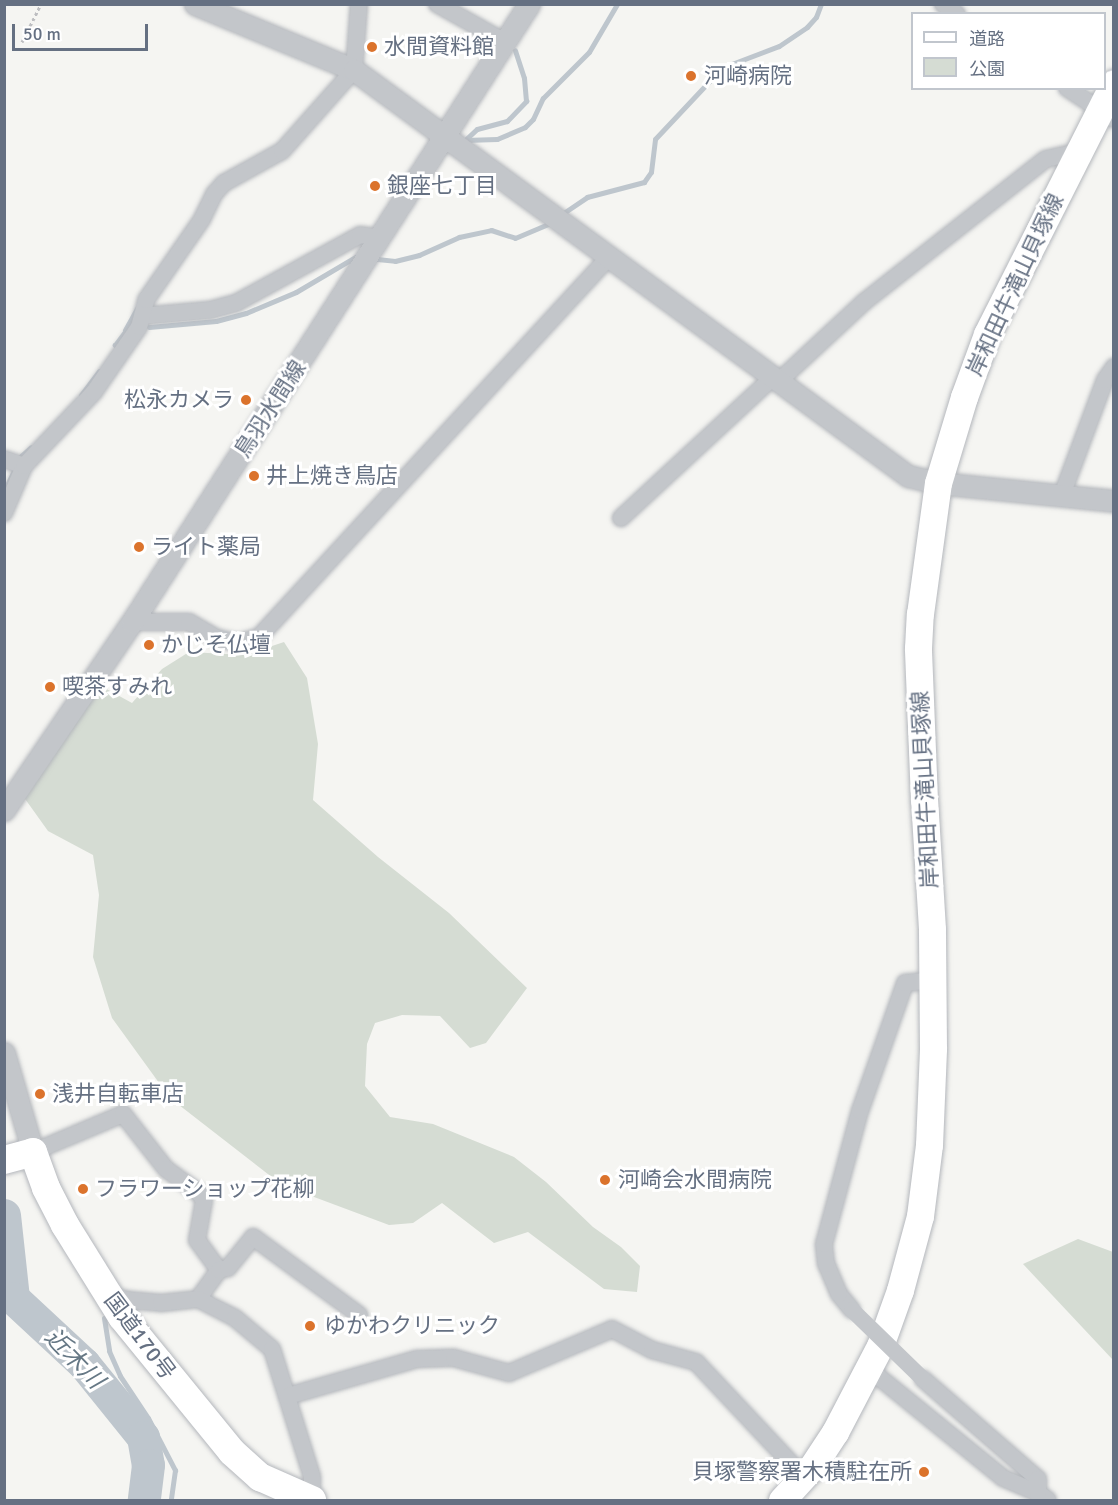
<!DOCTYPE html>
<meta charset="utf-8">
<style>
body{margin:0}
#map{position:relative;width:1118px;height:1505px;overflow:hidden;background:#f5f5f2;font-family:Signika,"Noto Sans JP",sans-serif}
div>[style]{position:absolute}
.green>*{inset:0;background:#d5dcd3}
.stream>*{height:5px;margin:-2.5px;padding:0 2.5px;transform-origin:2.5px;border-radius:2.5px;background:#bec6cd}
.river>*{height:33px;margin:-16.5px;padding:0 16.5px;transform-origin:16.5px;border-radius:16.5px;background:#bec6cd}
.path>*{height:3px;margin-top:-1.5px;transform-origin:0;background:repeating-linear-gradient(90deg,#bdbec1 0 3px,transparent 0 6px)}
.roads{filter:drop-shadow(0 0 2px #b4b7bc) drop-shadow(0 0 2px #b4b7bc)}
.minor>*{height:16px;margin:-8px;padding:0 8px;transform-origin:8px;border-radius:8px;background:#c3c6ca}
.tertiary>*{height:21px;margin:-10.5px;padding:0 10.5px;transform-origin:10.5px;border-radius:10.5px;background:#c3c6ca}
.primary>*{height:27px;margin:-13.5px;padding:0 13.5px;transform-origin:13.5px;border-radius:13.5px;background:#fff}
.trunk>*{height:28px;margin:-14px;padding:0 14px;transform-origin:14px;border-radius:14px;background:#fff}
.minor-bridge>*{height:16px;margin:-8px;padding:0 8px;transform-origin:8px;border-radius:8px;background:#c3c6ca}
.dots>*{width:16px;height:16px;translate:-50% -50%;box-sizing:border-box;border:3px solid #fff;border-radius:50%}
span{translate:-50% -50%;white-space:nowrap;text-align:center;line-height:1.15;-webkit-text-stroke:6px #fff;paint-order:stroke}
.poi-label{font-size:22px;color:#657082}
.left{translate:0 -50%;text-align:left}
.right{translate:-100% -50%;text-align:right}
.street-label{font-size:22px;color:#657082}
.water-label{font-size:24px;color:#667885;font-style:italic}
.frame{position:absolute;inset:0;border:6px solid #657082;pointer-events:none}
.legend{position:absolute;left:911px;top:12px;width:195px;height:78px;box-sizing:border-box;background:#fff;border:2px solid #c1c6cd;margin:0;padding:8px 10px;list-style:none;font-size:18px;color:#657082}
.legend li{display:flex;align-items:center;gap:12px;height:30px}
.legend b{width:30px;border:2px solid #c1c6cd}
.scale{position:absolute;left:12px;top:24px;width:136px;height:27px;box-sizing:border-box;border:3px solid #657082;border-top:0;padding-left:8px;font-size:18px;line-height:21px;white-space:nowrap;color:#657082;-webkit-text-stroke:4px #fff;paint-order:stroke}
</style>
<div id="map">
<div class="green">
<i style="clip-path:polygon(284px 642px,307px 678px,318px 744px,313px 800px,378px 857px,449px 913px,527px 988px,486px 1043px,470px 1048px,440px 1016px,402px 1015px,375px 1023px,367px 1044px,365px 1086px,390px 1117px,433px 1124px,514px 1157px,546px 1182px,593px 1227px,621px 1247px,640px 1266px,637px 1292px,604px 1289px,528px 1232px,494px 1243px,442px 1203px,413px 1223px,389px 1225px,282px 1185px,170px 1098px,112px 1018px,93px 957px,99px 895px,93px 855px,48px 831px,23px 796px,101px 686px,132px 703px,162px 669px,189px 652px,245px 655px)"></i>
<i style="clip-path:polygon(1078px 1239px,1113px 1252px,1113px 1360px,1023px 1264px)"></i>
</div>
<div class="stream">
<i style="left:465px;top:140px;width:32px;rotate:-2deg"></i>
<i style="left:497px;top:139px;width:30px;rotate:-23deg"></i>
<i style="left:525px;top:127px;width:11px;rotate:-45deg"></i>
<i style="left:533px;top:119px;width:23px;rotate:-65deg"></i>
<i style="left:543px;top:98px;width:65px;rotate:-45deg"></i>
<i style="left:589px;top:52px;width:56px;rotate:-59.7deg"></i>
<i style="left:465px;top:140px;width:16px;rotate:-43deg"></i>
<i style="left:477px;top:129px;width:31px;rotate:-15deg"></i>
<i style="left:507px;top:121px;width:28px;rotate:-46deg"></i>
<i style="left:526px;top:101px;width:23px;rotate:-95deg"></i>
<i style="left:524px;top:78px;width:29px;rotate:-108deg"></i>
<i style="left:565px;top:212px;width:27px;rotate:-34deg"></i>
<i style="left:587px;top:197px;width:59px;rotate:-14.7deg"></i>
<i style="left:644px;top:182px;width:12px;rotate:-55deg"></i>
<i style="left:651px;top:172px;width:33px;rotate:-83deg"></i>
<i style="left:655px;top:139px;width:92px;rotate:-46.8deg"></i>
<i style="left:718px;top:72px;width:13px;rotate:-32deg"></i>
<i style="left:729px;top:65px;width:53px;rotate:-20.8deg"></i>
<i style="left:779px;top:46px;width:34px;rotate:-34deg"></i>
<i style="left:807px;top:27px;width:13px;rotate:-48deg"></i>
<i style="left:816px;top:17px;width:14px;rotate:-69deg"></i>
<i style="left:377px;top:259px;width:18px;rotate:6deg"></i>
<i style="left:395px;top:261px;width:25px;rotate:-14deg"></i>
<i style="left:419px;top:255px;width:44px;rotate:-24.2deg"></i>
<i style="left:459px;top:237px;width:33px;rotate:-12deg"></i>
<i style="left:491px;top:230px;width:25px;rotate:18deg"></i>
<i style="left:515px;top:238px;width:36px;rotate:-23deg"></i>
<i style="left:149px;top:327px;width:67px;rotate:-5.1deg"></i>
<i style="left:216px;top:321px;width:31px;rotate:-15deg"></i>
<i style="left:246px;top:313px;width:54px;rotate:-22.8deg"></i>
<i style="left:296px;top:292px;width:71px;rotate:-30.5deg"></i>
<i style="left:125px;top:330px;width:25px;rotate:-61deg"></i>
<i style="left:118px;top:347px;width:4px;rotate:-146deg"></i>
<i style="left:115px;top:345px;width:20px;rotate:-53deg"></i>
<i style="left:81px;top:395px;width:30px;rotate:-53deg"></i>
<i style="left:6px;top:487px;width:34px;rotate:-64deg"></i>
<i style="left:21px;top:456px;width:13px;rotate:-42deg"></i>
<i style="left:104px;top:1318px;width:33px;rotate:81deg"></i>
<i style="left:109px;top:1351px;width:27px;rotate:66deg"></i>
<i style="left:120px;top:1376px;width:50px;rotate:56.3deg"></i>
<i style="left:148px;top:1418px;width:59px;rotate:62.6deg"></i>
<i style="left:175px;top:1470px;width:30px;rotate:98deg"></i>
</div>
<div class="river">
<i style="left:4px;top:1215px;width:83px;rotate:83.8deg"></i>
<i style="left:13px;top:1298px;width:97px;rotate:42.9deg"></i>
<i style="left:84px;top:1364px;width:94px;rotate:51.1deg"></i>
<i style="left:143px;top:1437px;width:28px;rotate:80deg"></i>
<i style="left:148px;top:1465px;width:35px;rotate:97deg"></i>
</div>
<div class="path">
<i style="left:22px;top:42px;width:42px;rotate:-63.4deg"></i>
</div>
<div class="roads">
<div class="minor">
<i style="left:437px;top:4px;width:78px;rotate:29.2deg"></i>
<i style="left:943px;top:4px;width:17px;rotate:36deg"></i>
<i style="left:1067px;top:88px;width:56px;rotate:33.4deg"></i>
<i style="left:142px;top:316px;width:68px;rotate:-5deg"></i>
<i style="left:210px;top:310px;width:27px;rotate:-15deg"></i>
<i style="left:236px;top:303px;width:141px;rotate:-28.7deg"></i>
<i style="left:360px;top:235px;width:21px;rotate:8deg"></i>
<i style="left:778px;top:382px;width:117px;rotate:-42.9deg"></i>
<i style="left:864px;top:302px;width:231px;rotate:-38.2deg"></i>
<i style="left:1046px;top:159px;width:32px;rotate:-13deg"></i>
<i style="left:4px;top:459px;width:21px;rotate:19deg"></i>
<i style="left:1062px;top:495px;width:123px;rotate:-69.5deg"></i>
<i style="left:1105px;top:380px;width:16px;rotate:-55deg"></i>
<i style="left:4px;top:513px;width:51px;rotate:-66.9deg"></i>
<i style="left:24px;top:466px;width:102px;rotate:-46.6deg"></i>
<i style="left:94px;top:392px;width:79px;rotate:-55.3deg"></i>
<i style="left:139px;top:327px;width:28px;rotate:-75deg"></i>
<i style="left:146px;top:300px;width:98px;rotate:-55.3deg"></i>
<i style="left:202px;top:219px;width:28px;rotate:-64deg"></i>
<i style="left:214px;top:194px;width:15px;rotate:-48deg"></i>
<i style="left:224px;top:183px;width:66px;rotate:-28.9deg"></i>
<i style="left:282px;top:151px;width:108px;rotate:-48.4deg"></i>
<i style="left:354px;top:70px;width:66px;rotate:-85.7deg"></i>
<i style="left:621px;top:518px;width:206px;rotate:-42.8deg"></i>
<i style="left:132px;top:622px;width:57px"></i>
<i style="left:189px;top:622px;width:32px;rotate:30deg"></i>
<i style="left:217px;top:638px;width:23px;rotate:13deg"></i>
<i style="left:239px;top:643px;width:21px;rotate:-17deg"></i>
<i style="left:259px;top:637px;width:517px;rotate:-47.35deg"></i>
<i style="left:33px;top:1152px;width:98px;rotate:-22.9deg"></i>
<i style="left:123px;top:1114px;width:70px;rotate:52deg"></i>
<i style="left:166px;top:1169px;width:39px;rotate:36deg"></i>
<i style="left:198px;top:1192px;width:10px;rotate:53deg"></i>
<i style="left:204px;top:1200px;width:41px;rotate:99.9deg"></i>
<i style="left:197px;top:1240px;width:37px;rotate:54deg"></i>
<i style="left:219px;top:1270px;width:36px;rotate:126deg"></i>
<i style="left:219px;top:1270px;width:9px;rotate:-13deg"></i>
<i style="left:228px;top:1268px;width:40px;rotate:-51deg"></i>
<i style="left:253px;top:1237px;width:132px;rotate:36.3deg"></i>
<i style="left:108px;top:1295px;width:21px;rotate:14deg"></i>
<i style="left:128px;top:1300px;width:33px;rotate:5deg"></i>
<i style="left:161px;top:1303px;width:37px;rotate:-6deg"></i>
<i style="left:198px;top:1299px;width:42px;rotate:27.2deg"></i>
<i style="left:235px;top:1318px;width:48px;rotate:40deg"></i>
<i style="left:272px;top:1349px;width:134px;rotate:72.6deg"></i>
<i style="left:312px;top:1477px;width:23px;rotate:90deg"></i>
<i style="left:852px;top:1310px;width:21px;rotate:-129deg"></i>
<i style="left:839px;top:1294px;width:33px;rotate:-113deg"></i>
<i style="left:826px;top:1264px;width:20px;rotate:-96deg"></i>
<i style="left:824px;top:1244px;width:138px;rotate:-74.9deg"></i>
<i style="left:860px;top:1111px;width:136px;rotate:-70.6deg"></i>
<i style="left:905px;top:983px;width:27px;rotate:-6deg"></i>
<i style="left:869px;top:1369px;width:173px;rotate:39.1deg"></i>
<i style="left:1003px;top:1478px;width:38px;rotate:23deg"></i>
<i style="left:1038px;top:1493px;width:12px;rotate:35deg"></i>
<i style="left:923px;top:1379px;width:152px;rotate:41deg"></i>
<i style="left:1038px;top:1479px;width:14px;rotate:90deg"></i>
<i style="left:288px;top:1396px;width:134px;rotate:-16deg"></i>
<i style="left:417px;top:1359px;width:37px;rotate:-2deg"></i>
<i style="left:454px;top:1358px;width:57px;rotate:15.3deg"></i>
<i style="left:509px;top:1373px;width:112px;rotate:-23.1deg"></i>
<i style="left:612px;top:1329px;width:45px;rotate:27.7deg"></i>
<i style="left:652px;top:1350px;width:46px;rotate:15.3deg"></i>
<i style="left:696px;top:1362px;width:156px;rotate:46.8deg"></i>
</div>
<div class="tertiary">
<i style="left:195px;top:4px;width:172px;rotate:22.5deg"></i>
<i style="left:354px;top:70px;width:687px;rotate:36.24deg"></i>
<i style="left:908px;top:476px;width:31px;rotate:13deg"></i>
<i style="left:938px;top:483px;width:177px;rotate:5.8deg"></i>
<i style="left:4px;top:810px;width:227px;rotate:-55.8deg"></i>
<i style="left:132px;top:622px;width:735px;rotate:-57.28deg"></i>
<i style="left:4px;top:1053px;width:103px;rotate:73.7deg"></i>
</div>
<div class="primary">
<i style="left:782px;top:1500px;width:45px;rotate:-47.7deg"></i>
<i style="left:812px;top:1467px;width:42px;rotate:-56.7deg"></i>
<i style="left:835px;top:1432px;width:97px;rotate:-62.4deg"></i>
<i style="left:880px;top:1346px;width:59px;rotate:-70.3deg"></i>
<i style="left:900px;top:1290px;width:77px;rotate:-74.9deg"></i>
<i style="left:920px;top:1216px;width:72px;rotate:-82.8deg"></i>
<i style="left:929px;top:1145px;width:97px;rotate:-87.6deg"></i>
<i style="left:933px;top:1048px;width:119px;rotate:-90.5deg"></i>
<i style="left:932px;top:929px;width:129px;rotate:-93.5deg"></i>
<i style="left:924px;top:800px;width:152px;rotate:-92.3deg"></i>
<i style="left:918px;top:648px;width:34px;rotate:-87deg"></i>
<i style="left:920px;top:614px;width:132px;rotate:-82.2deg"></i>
<i style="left:938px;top:483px;width:90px;rotate:-73.2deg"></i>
<i style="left:964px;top:397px;width:67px;rotate:-69.9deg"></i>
<i style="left:987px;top:334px;width:281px;rotate:-63.2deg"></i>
</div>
<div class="trunk">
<i style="left:4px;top:1160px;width:30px;rotate:-15deg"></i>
<i style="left:33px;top:1152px;width:38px;rotate:70deg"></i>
<i style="left:46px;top:1188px;width:42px;rotate:62.8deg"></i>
<i style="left:65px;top:1225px;width:108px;rotate:58.2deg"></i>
<i style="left:122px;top:1317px;width:174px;rotate:50.8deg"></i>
<i style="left:232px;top:1452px;width:38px;rotate:42deg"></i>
<i style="left:260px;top:1477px;width:57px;rotate:23.9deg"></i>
</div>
</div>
<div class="minor-bridge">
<i style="left:852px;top:1310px;width:99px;rotate:44.2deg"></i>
</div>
<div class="dots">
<i style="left:372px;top:47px;background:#db732c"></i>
<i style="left:691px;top:76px;background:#db732c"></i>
<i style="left:375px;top:186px;background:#db732c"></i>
<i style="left:246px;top:400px;background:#db732c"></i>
<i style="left:254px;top:476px;background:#db732c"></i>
<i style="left:139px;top:547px;background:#db732c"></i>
<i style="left:149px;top:645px;background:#db732c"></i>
<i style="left:50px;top:687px;background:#db732c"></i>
<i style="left:40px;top:1094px;background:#db732c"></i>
<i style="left:605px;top:1180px;background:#db732c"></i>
<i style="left:83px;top:1189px;background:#db732c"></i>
<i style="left:310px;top:1326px;background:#db732c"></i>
<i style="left:924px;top:1472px;background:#db732c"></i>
</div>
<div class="poi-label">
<span class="left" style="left:384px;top:47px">水間資料館</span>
<span class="left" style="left:704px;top:76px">河崎病院</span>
<span class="left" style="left:387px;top:186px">銀座七丁目</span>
<span class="right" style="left:234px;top:400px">松永カメラ</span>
<span class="left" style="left:266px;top:476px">井上焼き鳥店</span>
<span class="left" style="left:151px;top:547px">ライト薬局</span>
<span class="left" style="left:161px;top:645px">かじそ仏壇</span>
<span class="left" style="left:62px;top:687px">喫茶すみれ</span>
<span class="left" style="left:52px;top:1094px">浅井自転車店</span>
<span class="left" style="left:618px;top:1180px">河崎会水間病院</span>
<span class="left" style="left:95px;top:1189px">フラワーショップ花柳</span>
<span class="left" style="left:324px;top:1326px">ゆかわクリニック</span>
<span class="right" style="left:912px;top:1472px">貝塚警察署木積駐在所</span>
</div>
<div class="street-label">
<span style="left:1015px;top:285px;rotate:-65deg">岸和田牛滝山貝塚線</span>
<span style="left:270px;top:409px;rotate:-57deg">鳥羽水間線</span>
<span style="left:925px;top:790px;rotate:-93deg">岸和田牛滝山貝塚線</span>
<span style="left:140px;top:1336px;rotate:53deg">国道170号</span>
</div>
<div class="water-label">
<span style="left:74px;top:1359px;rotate:46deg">近木川</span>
</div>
<div class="frame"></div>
<ul class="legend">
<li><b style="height:8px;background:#fff"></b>道路</li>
<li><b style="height:16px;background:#d5dcd3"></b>公園</li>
</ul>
<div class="scale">50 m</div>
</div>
